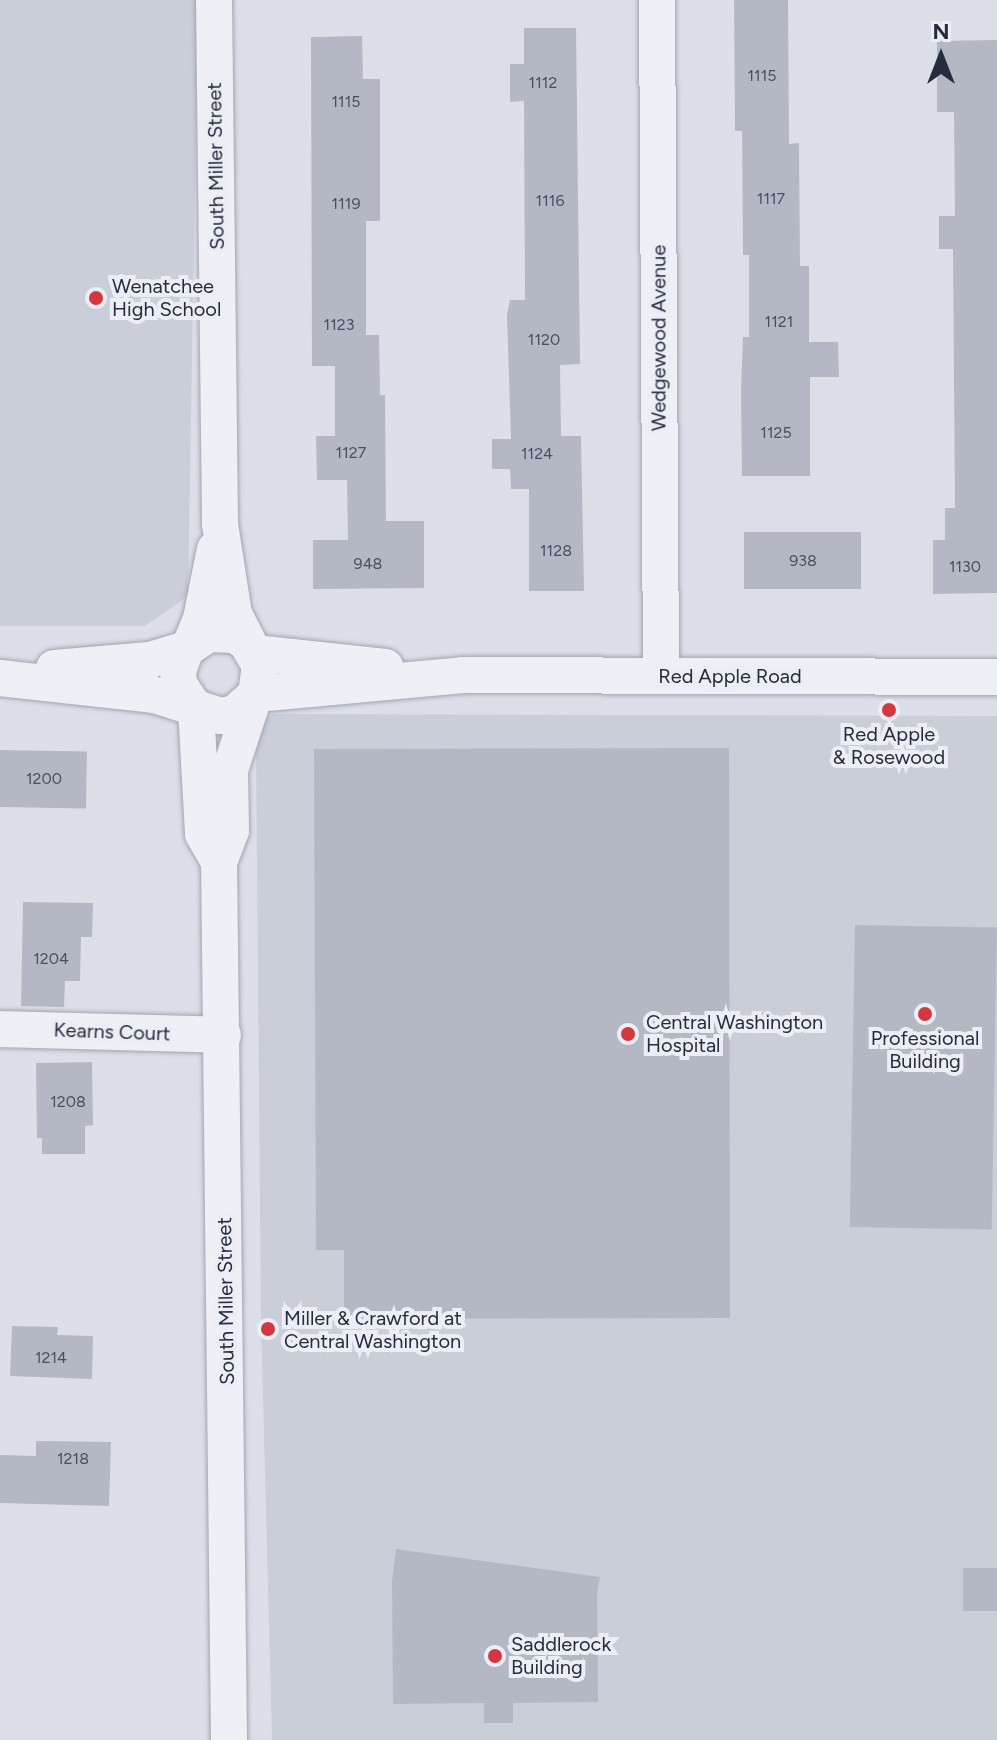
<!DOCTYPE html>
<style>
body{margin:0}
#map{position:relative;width:997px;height:1740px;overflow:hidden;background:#dcdfe7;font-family:Figtree,sans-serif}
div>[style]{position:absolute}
.built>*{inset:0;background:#caced9}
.building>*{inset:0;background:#b3b8c4;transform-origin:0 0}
.roads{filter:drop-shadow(0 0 2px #a1a6b1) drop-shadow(0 0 2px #a1a6b1)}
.minor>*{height:36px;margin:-18px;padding:0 18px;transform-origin:18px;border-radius:18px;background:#eef0f5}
.dots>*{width:22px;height:22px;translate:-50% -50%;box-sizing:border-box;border:4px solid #ebeef5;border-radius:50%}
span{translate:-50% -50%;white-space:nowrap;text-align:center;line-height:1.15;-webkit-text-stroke:8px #ebeef5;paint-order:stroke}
.number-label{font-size:16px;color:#484f60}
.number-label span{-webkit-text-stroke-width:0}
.street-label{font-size:20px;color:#252c3e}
.poi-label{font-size:20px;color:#252c3e}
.left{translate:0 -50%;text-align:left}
.north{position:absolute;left:901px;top:16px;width:80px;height:80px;-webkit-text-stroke:6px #ebeef5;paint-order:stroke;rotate:0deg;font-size:22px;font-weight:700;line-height:32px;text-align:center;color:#252c3e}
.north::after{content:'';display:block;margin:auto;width:28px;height:36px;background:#252c3e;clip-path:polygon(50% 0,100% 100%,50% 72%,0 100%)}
</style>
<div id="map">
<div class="built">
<i style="clip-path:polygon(0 0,198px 0,188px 596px,145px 626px,0 626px)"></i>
<i style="clip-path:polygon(273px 714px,997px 716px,997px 1740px,272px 1740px,261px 1321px,256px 748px,263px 722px)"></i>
</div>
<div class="building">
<i style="clip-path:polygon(734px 0,788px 0,789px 144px,799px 143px,800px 266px,809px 266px,809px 342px,838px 342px,839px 377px,810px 377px,810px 476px,742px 476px,741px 391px,743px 337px,749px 337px,749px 255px,743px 255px,742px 131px,735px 131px)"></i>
<i style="clip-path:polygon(524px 28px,576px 28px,580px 364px,560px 365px,561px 436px,581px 436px,584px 591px,529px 591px,529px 489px,511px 489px,510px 469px,492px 469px,492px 439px,511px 439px,507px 315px,510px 300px,525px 300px,524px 101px,510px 102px,510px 64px,524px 64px)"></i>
<i style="clip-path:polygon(362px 36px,363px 79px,380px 79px,380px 221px,366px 221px,366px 335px,379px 335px,380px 395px,385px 395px,386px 521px,424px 521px,424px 588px,313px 589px,313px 540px,348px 540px,347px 480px,317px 480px,316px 436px,335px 436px,335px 366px,312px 366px,311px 37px)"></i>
<i style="clip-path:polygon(997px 40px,997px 593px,933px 594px,933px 540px,945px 540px,945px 508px,955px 508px,953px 249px,939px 249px,939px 216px,955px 216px,954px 112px,937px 112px,937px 41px)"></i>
<i style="left:861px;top:532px;width:57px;height:117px;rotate:90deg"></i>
<i style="clip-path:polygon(729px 748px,730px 1318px,344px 1319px,344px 1250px,316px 1250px,314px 749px)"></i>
<i style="left:0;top:750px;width:87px;height:57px;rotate:1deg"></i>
<i style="clip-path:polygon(23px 902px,93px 903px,92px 937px,81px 937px,80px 981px,65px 981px,64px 1007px,21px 1006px)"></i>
<i style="left:855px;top:925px;width:142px;height:302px;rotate:1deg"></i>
<i style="clip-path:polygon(92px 1062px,93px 1125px,85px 1126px,85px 1154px,42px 1154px,42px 1138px,37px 1138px,36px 1063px)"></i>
<i style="clip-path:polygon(12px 1326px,58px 1327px,57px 1335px,93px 1336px,92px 1379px,10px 1376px)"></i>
<i style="clip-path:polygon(36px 1441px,111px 1442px,109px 1506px,0 1503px,0 1455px,36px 1456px)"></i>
<i style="clip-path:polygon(396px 1549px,600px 1577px,597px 1593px,598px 1702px,513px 1703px,513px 1723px,484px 1723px,484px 1703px,393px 1704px,392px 1581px)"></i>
<i style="left:963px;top:1568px;width:34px;height:43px"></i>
</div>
<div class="roads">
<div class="minor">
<i style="left:214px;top:0;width:524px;rotate:89.34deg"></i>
<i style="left:220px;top:524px;width:91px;rotate:81.2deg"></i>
<i style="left:234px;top:614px;width:37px;rotate:63deg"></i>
<i style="left:657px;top:0;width:675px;rotate:89.66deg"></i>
<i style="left:190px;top:645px;width:28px;rotate:-67deg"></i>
<i style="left:201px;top:619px;width:71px;rotate:-78.7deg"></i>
<i style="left:255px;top:653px;width:131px;rotate:6.1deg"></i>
<i style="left:54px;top:668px;width:96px;rotate:-4.8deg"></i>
<i style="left:150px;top:660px;width:38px;rotate:-17deg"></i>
<i style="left:0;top:678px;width:156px;rotate:6.3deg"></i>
<i style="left:155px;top:695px;width:69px;rotate:17.7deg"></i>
<i style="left:221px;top:716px;width:14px;rotate:-12deg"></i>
<i style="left:235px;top:713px;width:28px;rotate:-42deg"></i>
<i style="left:256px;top:694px;width:28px;rotate:-82deg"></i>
<i style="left:260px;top:666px;width:28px;rotate:-120deg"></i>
<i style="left:246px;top:642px;width:14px;rotate:-150deg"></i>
<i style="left:234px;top:635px;width:25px;rotate:-178deg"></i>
<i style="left:209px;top:634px;width:27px;rotate:147deg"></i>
<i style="left:186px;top:649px;width:23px;rotate:110deg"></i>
<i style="left:178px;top:671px;width:13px;rotate:86deg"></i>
<i style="left:179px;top:684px;width:27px;rotate:57deg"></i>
<i style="left:256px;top:694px;width:208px;rotate:-5.2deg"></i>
<i style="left:463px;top:675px;width:534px;rotate:0.21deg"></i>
<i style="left:196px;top:708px;width:126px;rotate:86.8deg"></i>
<i style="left:203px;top:834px;width:32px;rotate:60deg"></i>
<i style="left:0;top:1029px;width:223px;rotate:1.5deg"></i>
<i style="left:229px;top:1740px;width:878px;rotate:-90.65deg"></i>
<i style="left:219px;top:862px;width:33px;rotate:-69deg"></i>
<i style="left:231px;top:831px;width:61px;rotate:-90.9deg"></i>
<i style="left:230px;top:770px;width:77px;rotate:-71.8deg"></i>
</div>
</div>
<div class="dots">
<i style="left:96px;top:298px;background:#d53741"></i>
<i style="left:889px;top:710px;background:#d53741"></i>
<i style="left:925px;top:1014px;background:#d53741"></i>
<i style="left:628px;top:1034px;background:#d53741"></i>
<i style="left:268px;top:1329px;background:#d53741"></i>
<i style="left:495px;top:1656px;background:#d53741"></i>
</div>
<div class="number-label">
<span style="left:762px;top:76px">1115</span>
<span style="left:543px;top:83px">1112</span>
<span style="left:346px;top:102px">1115</span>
<span style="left:771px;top:199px">1117</span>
<span style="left:550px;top:201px">1116</span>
<span style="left:346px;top:204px">1119</span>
<span style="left:779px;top:322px">1121</span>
<span style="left:339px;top:325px">1123</span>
<span style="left:544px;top:340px">1120</span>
<span style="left:776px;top:433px">1125</span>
<span style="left:351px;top:453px">1127</span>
<span style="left:537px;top:454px">1124</span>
<span style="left:556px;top:551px">1128</span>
<span style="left:803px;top:561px">938</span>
<span style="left:368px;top:564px">948</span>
<span style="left:965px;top:567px">1130</span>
<span style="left:44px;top:779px">1200</span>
<span style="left:51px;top:959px">1204</span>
<span style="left:68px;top:1102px">1208</span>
<span style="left:51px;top:1358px">1214</span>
<span style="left:73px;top:1459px">1218</span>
</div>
<div class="street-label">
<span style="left:216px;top:166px;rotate:-91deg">South Miller Street</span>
<span style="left:659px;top:338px;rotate:-90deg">Wedgewood Avenue</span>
<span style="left:730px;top:676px">Red Apple Road</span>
<span style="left:112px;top:1032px;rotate:2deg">Kearns Court</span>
<span style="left:226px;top:1301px;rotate:-91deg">South Miller Street</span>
</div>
<div class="poi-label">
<span class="left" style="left:112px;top:298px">Wenatchee<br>High School</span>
<span style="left:889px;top:746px">Red Apple<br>&amp; Rosewood</span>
<span class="left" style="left:646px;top:1034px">Central Washington<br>Hospital</span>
<span style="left:925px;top:1050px">Professional<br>Building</span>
<span class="left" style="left:284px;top:1330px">Miller &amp; Crawford at<br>Central Washington</span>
<span class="left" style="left:511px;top:1656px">Saddlerock<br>Building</span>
</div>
<div class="north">N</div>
</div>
